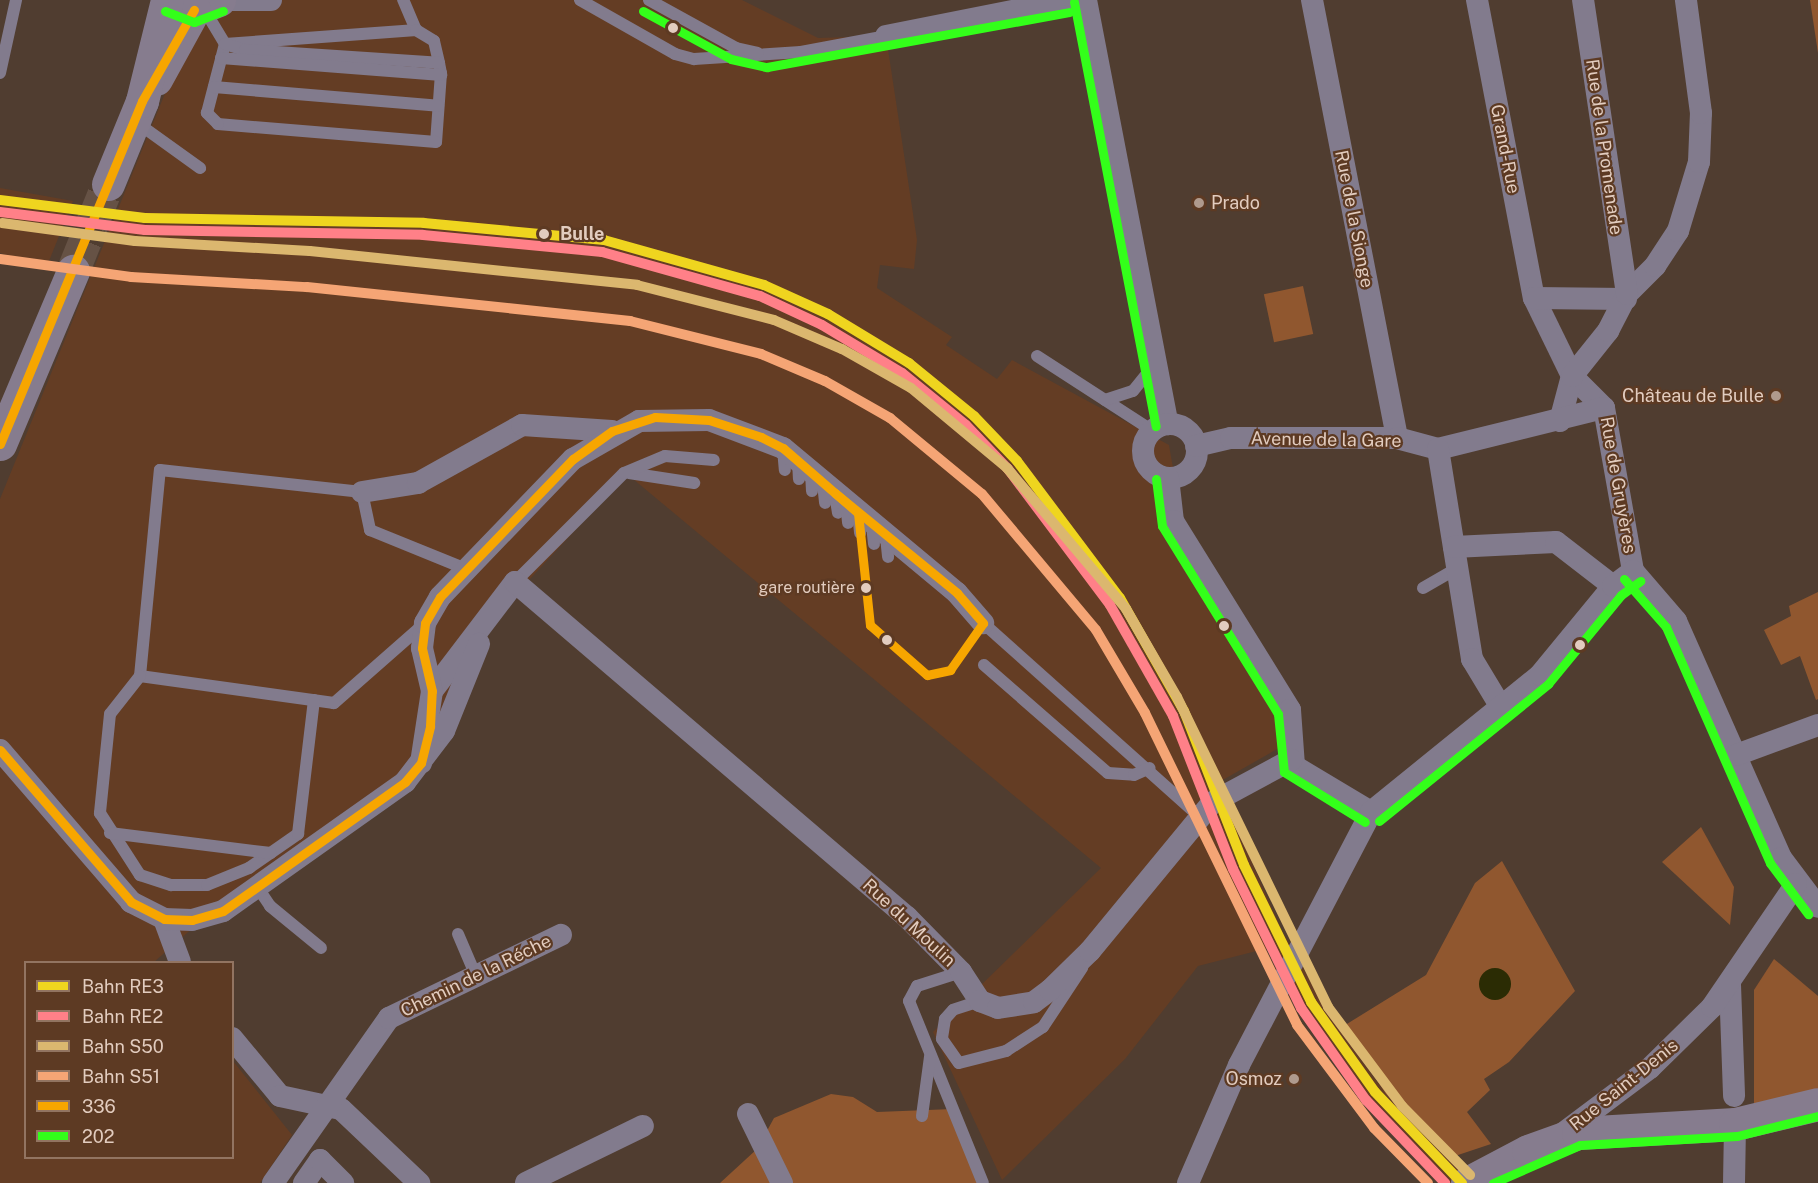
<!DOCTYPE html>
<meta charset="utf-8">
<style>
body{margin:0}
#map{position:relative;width:1818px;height:1183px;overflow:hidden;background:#503d30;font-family:"Public Sans",sans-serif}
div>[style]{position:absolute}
.built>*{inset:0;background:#643d24}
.green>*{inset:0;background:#90572f;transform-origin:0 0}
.water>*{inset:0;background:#2b2c04}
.round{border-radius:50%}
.secondary-tunnel>*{height:33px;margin-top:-16.5px;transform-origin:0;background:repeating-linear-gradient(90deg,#665245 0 33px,transparent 0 49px)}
.lane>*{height:12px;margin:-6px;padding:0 6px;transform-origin:6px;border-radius:6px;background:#827b8d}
.street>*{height:22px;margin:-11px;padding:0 11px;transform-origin:11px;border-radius:11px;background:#827b8d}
.street>.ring{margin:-11px;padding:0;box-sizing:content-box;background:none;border:22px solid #827b8d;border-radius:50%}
.secondary>*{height:33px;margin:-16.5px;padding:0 16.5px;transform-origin:16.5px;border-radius:16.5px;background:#867c8e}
.bus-1>*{height:9px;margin:-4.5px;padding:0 4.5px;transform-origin:4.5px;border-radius:4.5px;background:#f7a600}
.bus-2>*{height:9px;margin:-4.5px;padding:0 4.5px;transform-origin:4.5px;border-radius:4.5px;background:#33ff1a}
.rail-1>*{height:10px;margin:-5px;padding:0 5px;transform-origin:5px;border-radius:5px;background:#efd51f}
.rail-2>*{height:10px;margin:-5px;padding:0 5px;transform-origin:5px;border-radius:5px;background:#ff8088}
.rail-3>*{height:10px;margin:-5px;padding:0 5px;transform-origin:5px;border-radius:5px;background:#dbb76f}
.rail-4>*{height:10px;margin:-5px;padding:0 5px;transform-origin:5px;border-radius:5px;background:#f5a575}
.dots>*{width:16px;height:16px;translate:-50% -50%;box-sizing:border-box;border:3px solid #5d3a23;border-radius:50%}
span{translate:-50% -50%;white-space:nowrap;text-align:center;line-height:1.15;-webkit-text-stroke:4.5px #5d3a23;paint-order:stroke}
.bus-label{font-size:16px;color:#e2ccbf}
.right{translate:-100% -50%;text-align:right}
.street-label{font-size:18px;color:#e2ccbf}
.poi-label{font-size:18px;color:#e2ccbf}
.left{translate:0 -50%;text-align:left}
.stop-label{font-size:18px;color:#e2ccbf;font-weight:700}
.legend{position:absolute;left:24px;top:961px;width:210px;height:198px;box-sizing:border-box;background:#5d3a23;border:2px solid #927461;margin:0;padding:8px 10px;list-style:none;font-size:18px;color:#e2ccbf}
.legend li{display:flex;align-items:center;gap:12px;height:30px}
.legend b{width:30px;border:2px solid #927461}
</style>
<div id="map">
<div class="built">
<i style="clip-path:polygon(203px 0,742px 0,818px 38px,886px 36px,917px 240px,914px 269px,880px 265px,877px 288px,952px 337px,946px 345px,997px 379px,1012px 360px,1169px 445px,1182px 520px,1302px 720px,1286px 744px,1221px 781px,1253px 865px,1283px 933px,1335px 1024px,1386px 1094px,1475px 1183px,1449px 1183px,1439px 1174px,1434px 1179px,1351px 1076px,1303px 1007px,1272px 947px,1198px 966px,1125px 1059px,1002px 1180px,933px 1032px,1101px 868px,627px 474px,482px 631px,435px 729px,380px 803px,203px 919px,154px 962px,26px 962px,26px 1158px,232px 1158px,233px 1061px,292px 1135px,260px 1183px,0 1183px,0 499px)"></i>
<i style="clip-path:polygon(0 188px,73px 201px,47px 266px,0 253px)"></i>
</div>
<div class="green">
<i style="clip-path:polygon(1810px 0,1818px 0,1818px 53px)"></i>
<i style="left:1303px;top:286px;width:49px;height:40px;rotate:78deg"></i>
<i style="clip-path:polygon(1818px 592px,1818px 699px,1816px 700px,1800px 656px,1781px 665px,1764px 630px,1791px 616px,1789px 606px)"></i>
<i style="clip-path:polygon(1701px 827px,1734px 887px,1730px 925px,1662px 862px)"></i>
<i style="clip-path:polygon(1502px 861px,1575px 991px,1509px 1062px,1484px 1079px,1490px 1090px,1467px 1112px,1491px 1144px,1449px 1158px,1386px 1094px,1342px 1027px,1426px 975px,1475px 883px)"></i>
<i style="clip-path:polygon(1774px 959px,1818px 996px,1818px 1090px,1754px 1110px,1754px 990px)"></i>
<i style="clip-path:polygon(831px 1094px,853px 1097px,877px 1112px,953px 1109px,983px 1183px,720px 1183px,757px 1149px,774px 1118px)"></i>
</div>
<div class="water">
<i class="round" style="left:1479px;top:968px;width:32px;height:32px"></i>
</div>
<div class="secondary-tunnel">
<i style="left:73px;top:271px;width:94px;rotate:-68.1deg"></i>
</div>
<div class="lane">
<i style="left:580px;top:0;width:109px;rotate:29.6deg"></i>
<i style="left:675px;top:54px;width:20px;rotate:15deg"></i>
<i style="left:694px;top:59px;width:107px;rotate:-3.7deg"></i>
<i style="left:801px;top:52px;width:86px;rotate:-10.7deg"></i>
<i style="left:649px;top:0;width:99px;rotate:28.9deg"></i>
<i style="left:736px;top:48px;width:22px;rotate:13deg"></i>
<i style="left:204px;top:9px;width:41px;rotate:59deg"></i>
<i style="left:225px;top:44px;width:192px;rotate:-4.2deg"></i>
<i style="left:416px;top:30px;width:33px;rotate:-113deg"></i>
<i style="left:416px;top:30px;width:21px;rotate:31deg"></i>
<i style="left:434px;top:41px;width:23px;rotate:77deg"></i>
<i style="left:439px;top:63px;width:10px;rotate:79deg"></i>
<i style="left:441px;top:73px;width:69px;rotate:94.1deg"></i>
<i style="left:436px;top:142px;width:219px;rotate:-175.3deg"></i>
<i style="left:218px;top:124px;width:16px;rotate:-135deg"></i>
<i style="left:207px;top:113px;width:71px;rotate:-75.4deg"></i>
<i style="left:225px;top:44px;width:21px;rotate:17deg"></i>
<i style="left:245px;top:50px;width:194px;rotate:3.8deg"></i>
<i style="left:221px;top:58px;width:221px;rotate:4.4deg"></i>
<i style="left:0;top:73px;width:75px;rotate:-77.6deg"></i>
<i style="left:214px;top:87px;width:225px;rotate:4.8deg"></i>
<i style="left:136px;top:122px;width:79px;rotate:35.7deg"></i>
<i style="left:1037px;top:356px;width:138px;rotate:32.9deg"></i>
<i style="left:1105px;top:400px;width:29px;rotate:-18deg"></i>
<i style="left:1133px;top:391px;width:35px;rotate:-51deg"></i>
<i style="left:783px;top:449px;width:21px;rotate:85deg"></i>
<i style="left:798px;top:461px;width:18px;rotate:87deg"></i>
<i style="left:811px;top:472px;width:19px;rotate:87deg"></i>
<i style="left:629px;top:473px;width:66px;rotate:8.7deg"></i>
<i style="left:823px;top:483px;width:20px;rotate:84deg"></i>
<i style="left:835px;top:494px;width:19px;rotate:81deg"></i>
<i style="left:846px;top:503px;width:20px;rotate:84deg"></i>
<i style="left:858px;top:513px;width:20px;rotate:84deg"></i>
<i style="left:872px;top:525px;width:19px;rotate:84deg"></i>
<i style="left:886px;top:537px;width:20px;rotate:84deg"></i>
<i style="left:515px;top:582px;width:154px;rotate:-45deg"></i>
<i style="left:624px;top:473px;width:44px;rotate:-22.5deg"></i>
<i style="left:665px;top:456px;width:49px;rotate:4.7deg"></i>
<i style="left:1423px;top:588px;width:39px;rotate:-30deg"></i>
<i style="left:983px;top:623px;width:291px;rotate:41.8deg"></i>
<i style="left:424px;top:624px;width:120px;rotate:138.7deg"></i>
<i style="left:334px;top:703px;width:196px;rotate:-172.1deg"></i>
<i style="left:140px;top:676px;width:207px;rotate:-84.5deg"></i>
<i style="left:160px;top:470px;width:203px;rotate:6.2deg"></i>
<i style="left:362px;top:492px;width:39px;rotate:78deg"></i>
<i style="left:370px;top:530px;width:104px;rotate:22.1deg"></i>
<i style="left:984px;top:665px;width:164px;rotate:41.1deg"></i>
<i style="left:1108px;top:773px;width:26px;rotate:4deg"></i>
<i style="left:1134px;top:775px;width:17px;rotate:-24deg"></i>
<i style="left:140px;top:676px;width:48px;rotate:128.3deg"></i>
<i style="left:110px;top:714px;width:100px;rotate:95.8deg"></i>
<i style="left:100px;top:813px;width:74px;rotate:57.2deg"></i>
<i style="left:140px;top:875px;width:33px;rotate:18deg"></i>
<i style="left:171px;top:885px;width:36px"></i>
<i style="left:207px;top:885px;width:45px;rotate:-22deg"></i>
<i style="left:249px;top:868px;width:60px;rotate:-34.8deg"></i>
<i style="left:298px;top:834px;width:135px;rotate:-83.2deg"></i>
<i style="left:110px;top:833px;width:162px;rotate:7.1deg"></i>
<i style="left:258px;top:888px;width:22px;rotate:56deg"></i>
<i style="left:270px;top:906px;width:66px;rotate:39.5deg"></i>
<i style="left:458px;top:934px;width:46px;rotate:66.8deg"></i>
<i style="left:961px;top:972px;width:46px;rotate:162.3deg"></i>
<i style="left:917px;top:986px;width:17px;rotate:118deg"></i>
<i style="left:909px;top:1001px;width:196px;rotate:67.9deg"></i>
<i style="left:980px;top:1001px;width:28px;rotate:162deg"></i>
<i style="left:953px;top:1010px;width:12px;rotate:132deg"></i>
<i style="left:945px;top:1019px;width:20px;rotate:99deg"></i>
<i style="left:942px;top:1039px;width:29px;rotate:55deg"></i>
<i style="left:959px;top:1063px;width:49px;rotate:-14.3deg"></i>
<i style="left:1006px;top:1051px;width:44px;rotate:-33deg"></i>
<i style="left:1043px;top:1027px;width:71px;rotate:-56.5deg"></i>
<i style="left:922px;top:1116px;width:60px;rotate:-82.3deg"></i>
</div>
<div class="street">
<i style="left:226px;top:0;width:45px"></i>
<i style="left:1086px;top:0;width:432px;rotate:79.1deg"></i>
<i style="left:1312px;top:0;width:446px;rotate:79deg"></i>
<i style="left:1477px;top:0;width:303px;rotate:79.2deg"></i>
<i style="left:1534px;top:298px;width:87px;rotate:64deg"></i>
<i style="left:1572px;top:376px;width:45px;rotate:45deg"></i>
<i style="left:886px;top:36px;width:185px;rotate:-11.2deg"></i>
<i style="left:1627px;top:294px;width:40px;rotate:-45deg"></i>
<i style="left:1655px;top:266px;width:42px;rotate:-56.7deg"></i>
<i style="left:1678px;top:231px;width:72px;rotate:-73.1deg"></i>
<i style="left:1699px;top:162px;width:49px;rotate:-87.7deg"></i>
<i style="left:1701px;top:113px;width:114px;rotate:-97.6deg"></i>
<i style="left:1534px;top:298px;width:92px;rotate:0.6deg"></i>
<i style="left:1604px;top:408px;width:166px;rotate:79.9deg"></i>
<i style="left:1633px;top:571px;width:66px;rotate:49.3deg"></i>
<i style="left:1676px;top:621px;width:259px;rotate:66.1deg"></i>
<i style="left:1781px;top:858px;width:61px;rotate:52.9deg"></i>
<i style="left:1560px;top:421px;width:47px;rotate:-75.1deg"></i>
<i style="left:1572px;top:376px;width:58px;rotate:-51.3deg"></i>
<i style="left:1608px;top:331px;width:42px;rotate:-62.8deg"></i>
<i style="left:1627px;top:294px;width:297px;rotate:-98.5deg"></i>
<i class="ring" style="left:1143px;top:424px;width:32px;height:32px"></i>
<i style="left:1196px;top:446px;width:36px;rotate:-13deg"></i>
<i style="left:1231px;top:438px;width:166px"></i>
<i style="left:1397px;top:438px;width:42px;rotate:15deg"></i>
<i style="left:1438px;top:449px;width:171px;rotate:-13.9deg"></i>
<i style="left:1438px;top:449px;width:213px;rotate:80.8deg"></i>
<i style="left:1472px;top:659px;width:56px;rotate:58.9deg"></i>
<i style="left:1168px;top:478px;width:43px;rotate:83.4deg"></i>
<i style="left:1173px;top:521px;width:222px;rotate:58.2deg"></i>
<i style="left:1290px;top:710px;width:56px;rotate:85.9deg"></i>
<i style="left:1294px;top:766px;width:90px;rotate:30.9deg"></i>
<i style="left:362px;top:492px;width:57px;rotate:-9.1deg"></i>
<i style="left:418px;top:483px;width:119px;rotate:-29.1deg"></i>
<i style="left:522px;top:425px;width:90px;rotate:3.8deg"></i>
<i style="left:1454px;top:547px;width:102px;rotate:-2.8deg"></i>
<i style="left:1556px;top:542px;width:72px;rotate:37.7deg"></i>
<i style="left:432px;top:691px;width:137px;rotate:-52.7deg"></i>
<i style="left:515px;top:582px;width:516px;rotate:40.52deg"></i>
<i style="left:907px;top:917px;width:77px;rotate:45.5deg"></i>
<i style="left:961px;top:972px;width:35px;rotate:57deg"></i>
<i style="left:980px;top:1001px;width:19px;rotate:21deg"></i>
<i style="left:998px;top:1008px;width:36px;rotate:-9deg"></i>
<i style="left:1034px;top:1002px;width:20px;rotate:-37deg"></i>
<i style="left:1050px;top:990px;width:56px;rotate:-44.3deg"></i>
<i style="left:1090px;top:951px;width:193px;rotate:-50.5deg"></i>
<i style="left:1213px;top:802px;width:89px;rotate:-28.3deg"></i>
<i style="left:0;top:750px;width:201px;rotate:49.2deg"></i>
<i style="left:131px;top:902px;width:37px;rotate:27deg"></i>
<i style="left:164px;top:919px;width:46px;rotate:69.6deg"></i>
<i style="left:1736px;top:755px;width:87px;rotate:-20.1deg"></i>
<i style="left:421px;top:763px;width:73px;rotate:-81.3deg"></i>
<i style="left:432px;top:691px;width:44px;rotate:-103.1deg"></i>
<i style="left:422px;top:648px;width:25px;rotate:-83deg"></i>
<i style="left:425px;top:623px;width:30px;rotate:-60deg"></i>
<i style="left:440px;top:597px;width:192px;rotate:-46.1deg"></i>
<i style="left:573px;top:459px;width:76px;rotate:-29.9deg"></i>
<i style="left:639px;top:421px;width:70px;rotate:-0.8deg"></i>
<i style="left:709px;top:420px;width:79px;rotate:20.7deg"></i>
<i style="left:783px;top:448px;width:226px;rotate:39.8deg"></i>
<i style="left:957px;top:593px;width:40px;rotate:49deg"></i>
<i style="left:164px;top:919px;width:28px;rotate:2deg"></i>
<i style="left:192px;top:920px;width:32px;rotate:-16deg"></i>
<i style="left:223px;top:911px;width:223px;rotate:-35.3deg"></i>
<i style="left:405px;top:782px;width:64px;rotate:-52.6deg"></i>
<i style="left:444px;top:731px;width:94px;rotate:-68.1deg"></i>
<i style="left:1730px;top:985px;width:111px;rotate:87.9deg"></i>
<i style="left:232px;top:1038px;width:75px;rotate:50.4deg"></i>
<i style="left:280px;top:1096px;width:62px;rotate:12deg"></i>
<i style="left:341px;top:1109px;width:108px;rotate:43.5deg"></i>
<i style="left:748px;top:1114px;width:77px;rotate:63.8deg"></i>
<i style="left:1562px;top:1134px;width:110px;rotate:-36.9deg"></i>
<i style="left:1650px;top:1068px;width:87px;rotate:-44.5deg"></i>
<i style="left:1712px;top:1007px;width:149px;rotate:-55.7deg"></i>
<i style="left:273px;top:1183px;width:202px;rotate:-54.9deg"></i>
<i style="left:389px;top:1018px;width:191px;rotate:-25.8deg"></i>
<i style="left:304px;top:1183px;width:28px;rotate:-55deg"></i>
<i style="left:320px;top:1160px;width:33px;rotate:45deg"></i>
<i style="left:526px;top:1183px;width:130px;rotate:-26deg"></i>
<i style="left:1188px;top:1183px;width:129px;rotate:-66.6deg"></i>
<i style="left:1239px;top:1065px;width:285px;rotate:-62.4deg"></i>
<i style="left:1371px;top:812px;width:218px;rotate:-39deg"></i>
<i style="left:1540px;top:675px;width:115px;rotate:-50.6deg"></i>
<i style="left:1613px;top:586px;width:25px;rotate:-37deg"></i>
<i style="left:1734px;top:1183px;width:59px;rotate:-89deg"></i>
</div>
<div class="secondary">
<i style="left:173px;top:3px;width:22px;rotate:18deg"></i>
<i style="left:194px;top:10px;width:27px;rotate:-22deg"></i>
<i style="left:156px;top:79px;width:79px;rotate:-61.2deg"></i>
<i style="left:108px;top:184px;width:90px;rotate:-67.7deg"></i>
<i style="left:142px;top:101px;width:104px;rotate:-76.1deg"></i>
<i style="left:0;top:444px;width:188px;rotate:-67.1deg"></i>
<i style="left:1467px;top:1183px;width:69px;rotate:-27.7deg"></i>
<i style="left:1528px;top:1151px;width:53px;rotate:-19.8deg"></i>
<i style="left:1578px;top:1133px;width:157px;rotate:-3.3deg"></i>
<i style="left:1735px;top:1124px;width:85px;rotate:-13.5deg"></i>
</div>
<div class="bus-1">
<i style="left:0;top:444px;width:371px;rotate:-67.5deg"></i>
<i style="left:142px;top:101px;width:105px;rotate:-60.3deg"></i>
<i style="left:835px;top:493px;width:158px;rotate:39.3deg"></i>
<i style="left:957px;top:593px;width:40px;rotate:49deg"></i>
<i style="left:0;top:750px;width:201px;rotate:49.2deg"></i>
<i style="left:131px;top:902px;width:37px;rotate:27deg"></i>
<i style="left:164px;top:919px;width:28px;rotate:2deg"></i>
<i style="left:192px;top:920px;width:32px;rotate:-16deg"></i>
<i style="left:223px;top:911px;width:223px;rotate:-35.3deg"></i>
<i style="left:405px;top:782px;width:25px;rotate:-50deg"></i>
<i style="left:421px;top:763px;width:38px;rotate:-76deg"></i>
<i style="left:430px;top:726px;width:35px;rotate:-87deg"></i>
<i style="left:432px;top:691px;width:44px;rotate:-103.1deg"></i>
<i style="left:422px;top:648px;width:25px;rotate:-83deg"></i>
<i style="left:425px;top:623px;width:30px;rotate:-60deg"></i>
<i style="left:440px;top:597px;width:192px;rotate:-46.1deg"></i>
<i style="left:573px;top:459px;width:48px;rotate:-35.7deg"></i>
<i style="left:612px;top:431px;width:45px;rotate:-18deg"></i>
<i style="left:655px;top:417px;width:54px;rotate:3.2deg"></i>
<i style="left:709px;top:420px;width:55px;rotate:18.1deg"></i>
<i style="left:761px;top:437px;width:25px;rotate:27deg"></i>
<i style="left:783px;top:448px;width:99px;rotate:40.9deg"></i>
<i style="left:858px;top:513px;width:113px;rotate:83.9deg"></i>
<i style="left:870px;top:625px;width:76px;rotate:41.3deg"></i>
<i style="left:927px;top:675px;width:24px;rotate:-12deg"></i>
<i style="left:950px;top:670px;width:57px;rotate:-54.9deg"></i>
</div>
<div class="bus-2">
<i style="left:1074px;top:2px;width:432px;rotate:79.1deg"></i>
<i style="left:165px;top:11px;width:31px;rotate:21deg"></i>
<i style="left:194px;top:22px;width:31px;rotate:-21deg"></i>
<i style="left:643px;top:11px;width:100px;rotate:28.6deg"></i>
<i style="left:731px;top:59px;width:37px;rotate:13deg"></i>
<i style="left:767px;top:67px;width:307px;rotate:-10.3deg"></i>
<i style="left:1156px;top:479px;width:47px;rotate:82.7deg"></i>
<i style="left:1162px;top:526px;width:221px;rotate:58.3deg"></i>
<i style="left:1278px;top:714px;width:58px;rotate:84.1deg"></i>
<i style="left:1284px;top:772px;width:95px;rotate:31.7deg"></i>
<i style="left:1624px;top:579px;width:64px;rotate:48.8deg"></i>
<i style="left:1666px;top:627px;width:258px;rotate:66.2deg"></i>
<i style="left:1770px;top:863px;width:64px;rotate:53.3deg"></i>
<i style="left:1379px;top:821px;width:218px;rotate:-39deg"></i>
<i style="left:1548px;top:684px;width:115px;rotate:-50.6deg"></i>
<i style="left:1621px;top:595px;width:24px;rotate:-36deg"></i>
<i style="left:1493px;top:1183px;width:95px;rotate:-23.6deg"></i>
<i style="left:1580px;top:1145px;width:157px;rotate:-3.3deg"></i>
<i style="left:1737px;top:1136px;width:83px;rotate:-13.9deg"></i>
</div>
<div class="rail-1">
<i style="left:0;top:200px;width:146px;rotate:7.1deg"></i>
<i style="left:145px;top:218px;width:279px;rotate:1deg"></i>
<i style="left:424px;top:223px;width:181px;rotate:5.4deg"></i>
<i style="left:604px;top:240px;width:166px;rotate:15.7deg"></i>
<i style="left:764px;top:285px;width:70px;rotate:24.4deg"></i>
<i style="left:828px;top:314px;width:95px;rotate:31.2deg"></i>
<i style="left:909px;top:363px;width:84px;rotate:39.2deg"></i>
<i style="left:974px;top:416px;width:62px;rotate:46.3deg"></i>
<i style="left:1017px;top:461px;width:171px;rotate:53.1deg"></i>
<i style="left:1120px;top:598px;width:130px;rotate:60.5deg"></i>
<i style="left:1184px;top:711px;width:165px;rotate:68.7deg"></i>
<i style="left:1244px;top:865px;width:153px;rotate:63.9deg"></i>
<i style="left:1311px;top:1002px;width:110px;rotate:54.6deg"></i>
<i style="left:1375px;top:1092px;width:126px;rotate:46.3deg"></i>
</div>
<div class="rail-2">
<i style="left:0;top:212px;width:146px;rotate:7.1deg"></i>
<i style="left:145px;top:230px;width:278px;rotate:1deg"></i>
<i style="left:423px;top:235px;width:180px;rotate:5.4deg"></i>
<i style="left:602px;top:252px;width:164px;rotate:15.6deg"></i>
<i style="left:760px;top:296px;width:68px;rotate:25.1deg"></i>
<i style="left:822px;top:325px;width:93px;rotate:31deg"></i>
<i style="left:902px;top:373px;width:82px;rotate:39.1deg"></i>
<i style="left:966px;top:425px;width:61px;rotate:46.3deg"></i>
<i style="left:1008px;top:469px;width:170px;rotate:53.1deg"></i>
<i style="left:1110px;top:605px;width:128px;rotate:60.4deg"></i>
<i style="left:1173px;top:716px;width:164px;rotate:68.6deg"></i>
<i style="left:1233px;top:869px;width:155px;rotate:63.9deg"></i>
<i style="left:1301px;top:1008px;width:113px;rotate:54.8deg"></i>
<i style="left:1366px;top:1100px;width:115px;rotate:46.4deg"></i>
</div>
<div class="rail-3">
<i style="left:2px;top:223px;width:134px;rotate:7.7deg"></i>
<i style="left:135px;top:241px;width:175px;rotate:3.3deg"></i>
<i style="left:310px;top:251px;width:329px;rotate:5.9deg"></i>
<i style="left:637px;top:285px;width:141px;rotate:14.3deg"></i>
<i style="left:774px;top:320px;width:74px;rotate:23.1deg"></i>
<i style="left:842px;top:349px;width:79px;rotate:29.5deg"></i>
<i style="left:911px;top:388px;width:125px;rotate:39.8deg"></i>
<i style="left:1007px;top:468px;width:185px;rotate:49.8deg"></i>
<i style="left:1126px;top:609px;width:102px;rotate:59.9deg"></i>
<i style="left:1177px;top:697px;width:345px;rotate:64deg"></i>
<i style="left:1328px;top:1007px;width:124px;rotate:53.2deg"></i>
<i style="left:1402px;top:1106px;width:97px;rotate:45.4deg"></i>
</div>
<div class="rail-4">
<i style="left:0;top:259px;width:132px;rotate:7.8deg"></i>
<i style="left:131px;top:277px;width:176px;rotate:3.3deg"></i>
<i style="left:307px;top:287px;width:325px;rotate:6deg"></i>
<i style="left:630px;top:321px;width:135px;rotate:14.1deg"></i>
<i style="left:761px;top:354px;width:69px;rotate:22.9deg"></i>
<i style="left:825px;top:381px;width:75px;rotate:29.6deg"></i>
<i style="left:890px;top:418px;width:119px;rotate:39.6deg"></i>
<i style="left:982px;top:494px;width:177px;rotate:50deg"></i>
<i style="left:1096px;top:630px;width:96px;rotate:59.4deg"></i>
<i style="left:1145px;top:713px;width:347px;rotate:64deg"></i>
<i style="left:1297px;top:1025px;width:129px;rotate:53.2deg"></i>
<i style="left:1374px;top:1128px;width:77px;rotate:45.5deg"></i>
</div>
<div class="dots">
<i style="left:673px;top:28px;background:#e2ccbf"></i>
<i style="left:1199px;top:203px;background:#af9a8d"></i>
<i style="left:544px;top:234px;background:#e2ccbf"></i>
<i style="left:1776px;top:396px;background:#af9a8d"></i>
<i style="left:866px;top:588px;background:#e2ccbf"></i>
<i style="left:1224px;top:626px;background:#e2ccbf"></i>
<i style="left:887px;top:640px;background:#e2ccbf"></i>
<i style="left:1580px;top:645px;background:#e2ccbf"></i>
<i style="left:1294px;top:1079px;background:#af9a8d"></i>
</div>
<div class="bus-label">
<span class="right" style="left:855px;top:588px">gare routière</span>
</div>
<div class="street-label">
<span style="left:1604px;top:147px;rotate:82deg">Rue de la Promenade</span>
<span style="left:1505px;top:149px;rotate:79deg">Grand-Rue</span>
<span style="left:1354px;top:219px;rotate:79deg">Rue de la Sionge</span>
<span style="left:1326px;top:440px;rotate:1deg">Avenue de la Gare</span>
<span style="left:1618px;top:485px;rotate:80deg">Rue de Gruyères</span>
<span style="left:909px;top:923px;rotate:43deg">Rue du Moulin</span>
<span style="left:476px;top:976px;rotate:-26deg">Chemin de la Réche</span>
<span style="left:1624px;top:1085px;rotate:-39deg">Rue Saint-Denis</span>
</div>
<div class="poi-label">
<span class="left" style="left:1211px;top:203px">Prado</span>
<span class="right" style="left:1764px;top:396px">Château de Bulle</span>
<span class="right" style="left:1282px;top:1079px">Osmoz</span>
</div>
<div class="stop-label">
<span class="left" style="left:560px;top:234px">Bulle</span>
</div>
<ul class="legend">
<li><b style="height:8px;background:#efd51f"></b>Bahn RE3</li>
<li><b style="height:8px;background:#ff8088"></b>Bahn RE2</li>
<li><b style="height:8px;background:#dbb76f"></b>Bahn S50</li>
<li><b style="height:8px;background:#f5a575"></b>Bahn S51</li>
<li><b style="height:8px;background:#f7a600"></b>336</li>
<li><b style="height:8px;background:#33ff1a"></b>202</li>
</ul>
</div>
